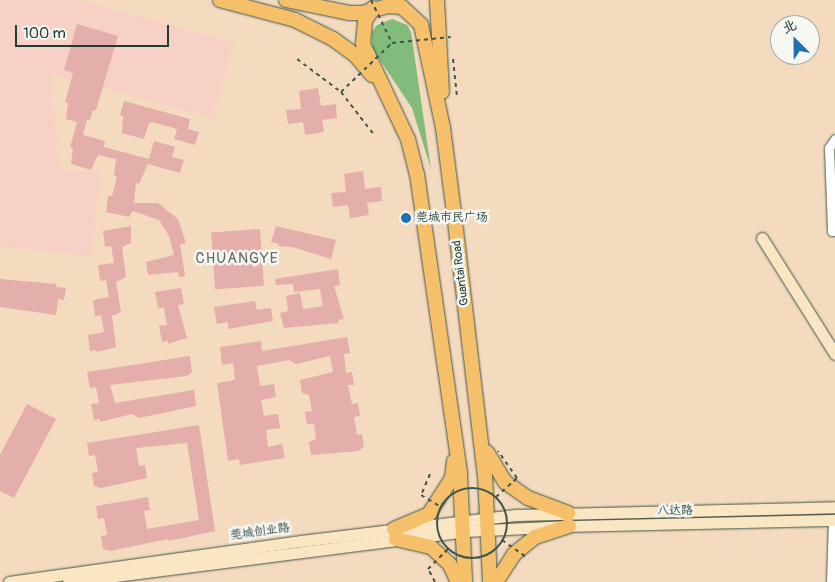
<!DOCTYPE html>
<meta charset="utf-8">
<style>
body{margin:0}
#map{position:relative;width:835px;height:582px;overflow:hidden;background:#f4dbbf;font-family:Pangolin,"LXGW WenKai TC",sans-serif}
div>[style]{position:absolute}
.built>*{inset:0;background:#f7d1c6}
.forest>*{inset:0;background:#81bc7a}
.building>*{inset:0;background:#e4aeab;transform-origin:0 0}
.path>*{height:2px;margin-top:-1px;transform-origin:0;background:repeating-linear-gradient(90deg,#3f5549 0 4px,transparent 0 8px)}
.roads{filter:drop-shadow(0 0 1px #3f5549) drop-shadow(0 0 1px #3f5549)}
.street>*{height:9px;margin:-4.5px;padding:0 4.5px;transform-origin:4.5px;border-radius:4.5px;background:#fff}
.secondary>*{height:11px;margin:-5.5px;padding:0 5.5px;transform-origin:5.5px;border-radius:5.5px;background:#fbe6c4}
.primary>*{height:14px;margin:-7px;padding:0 7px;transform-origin:7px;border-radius:7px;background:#f6c06b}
.path-bridge>*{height:2px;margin-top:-1px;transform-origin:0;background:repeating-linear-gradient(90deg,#3f5549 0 4px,transparent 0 8px)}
.path-bridge>.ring{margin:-1px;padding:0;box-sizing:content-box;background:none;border:2px solid #3f5549;border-radius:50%}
.dots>*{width:14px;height:14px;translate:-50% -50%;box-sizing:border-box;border:2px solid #f6f6f2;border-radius:50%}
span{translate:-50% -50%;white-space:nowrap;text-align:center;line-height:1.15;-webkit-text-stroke:5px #f6f6f2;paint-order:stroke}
.poi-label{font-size:12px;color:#1f3d34}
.left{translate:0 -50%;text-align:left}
.street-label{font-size:12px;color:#1f3d34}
.quarter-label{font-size:15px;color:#64655e;letter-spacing:1px}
.north{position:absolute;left:770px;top:15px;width:50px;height:50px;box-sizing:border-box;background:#f6f6f2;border:1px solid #a0aca6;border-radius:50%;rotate:337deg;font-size:14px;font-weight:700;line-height:20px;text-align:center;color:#1f3d34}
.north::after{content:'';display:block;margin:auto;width:18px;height:22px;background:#1f6fb2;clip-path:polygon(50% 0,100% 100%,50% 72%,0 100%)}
.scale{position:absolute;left:15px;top:25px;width:154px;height:22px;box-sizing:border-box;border:2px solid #1f3d34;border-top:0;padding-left:6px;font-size:15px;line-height:18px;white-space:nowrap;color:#1f3d34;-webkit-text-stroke:4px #f6f6f2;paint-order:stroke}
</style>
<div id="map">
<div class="built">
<i style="clip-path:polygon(0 0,80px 0,234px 43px,212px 118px,50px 73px,60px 170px,101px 172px,91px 256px,0 246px)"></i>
</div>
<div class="forest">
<i style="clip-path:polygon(392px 19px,407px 25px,411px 32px,431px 169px,412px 108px,372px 48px,372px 32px,377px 25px)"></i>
</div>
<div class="building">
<i style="clip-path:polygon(77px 24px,118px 36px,96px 110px,93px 110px,90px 120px,87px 120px,83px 135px,105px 141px,104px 147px,149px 159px,154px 141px,175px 147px,172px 157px,184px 160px,180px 173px,148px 164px,139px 184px,136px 182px,134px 203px,158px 203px,178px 219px,186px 243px,180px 244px,185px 276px,179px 277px,178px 272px,148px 275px,146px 262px,174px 255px,169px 236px,159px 220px,133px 211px,129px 217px,106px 212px,108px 196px,112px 196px,117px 177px,114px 176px,116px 159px,98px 155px,91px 170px,71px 164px,73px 148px,70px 147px,77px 122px,66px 119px,68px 103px,65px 102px,73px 73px,64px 70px)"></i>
<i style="clip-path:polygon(318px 88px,321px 106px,336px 104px,337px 118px,322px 120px,324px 132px,305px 135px,303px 122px,288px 124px,286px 110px,301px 109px,299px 91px)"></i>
<i style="clip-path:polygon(124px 101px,190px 119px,188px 129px,199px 132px,195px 145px,174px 139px,177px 129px,152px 122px,149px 123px,144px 139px,122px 133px,123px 116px,120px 115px)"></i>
<i style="clip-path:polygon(363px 171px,365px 189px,381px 187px,382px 201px,367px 203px,369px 215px,350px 218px,348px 205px,333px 207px,331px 193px,346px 192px,344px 174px)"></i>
<i style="clip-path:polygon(131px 226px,131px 243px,122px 247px,126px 277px,116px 282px,121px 312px,112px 316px,116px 347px,97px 352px,96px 350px,90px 351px,88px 335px,104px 332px,101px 315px,95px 316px,93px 300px,109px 297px,106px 280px,100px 281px,98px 265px,114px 263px,111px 246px,105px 247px,103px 231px)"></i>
<i style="clip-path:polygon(276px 226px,336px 240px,331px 259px,292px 247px,278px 246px,279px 244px,271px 242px)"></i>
<i style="left:260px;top:229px;width:57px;height:49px;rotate:86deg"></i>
<i style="clip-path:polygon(338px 269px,340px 285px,334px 286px,344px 319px,338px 320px,339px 323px,284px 328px,280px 313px,288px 311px,286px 296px,300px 293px,303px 309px,323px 306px,320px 289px,294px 292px,293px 284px,276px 285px,275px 279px)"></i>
<i style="clip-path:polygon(0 279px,56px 284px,56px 287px,66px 288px,64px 300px,58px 299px,56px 315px,0 307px)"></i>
<i style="clip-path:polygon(181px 288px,184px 304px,178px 305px,187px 338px,168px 344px,168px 341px,162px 342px,159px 326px,167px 325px,164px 308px,158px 308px,155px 292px)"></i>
<i style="clip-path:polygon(255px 301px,257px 310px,271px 308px,273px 321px,228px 329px,228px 322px,217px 324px,214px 307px)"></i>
<i style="clip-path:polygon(347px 337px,350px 353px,344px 354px,346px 373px,352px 372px,354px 385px,348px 385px,352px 404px,358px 403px,360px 416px,354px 417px,357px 435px,362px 434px,364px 447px,358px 451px,311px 455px,309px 442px,316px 439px,314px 424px,307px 424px,305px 412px,312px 411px,309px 395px,302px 393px,300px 380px,333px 372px,330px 356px,296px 364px,289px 360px,257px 366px,260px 386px,274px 384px,276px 397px,261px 400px,264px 416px,278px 414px,280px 428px,266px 430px,268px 447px,282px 444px,285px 458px,240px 465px,239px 459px,228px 461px,217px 383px,235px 380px,233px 363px,222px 365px,220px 347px,261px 341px,262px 351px)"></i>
<i style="clip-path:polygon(190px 356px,192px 372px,187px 376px,110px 385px,115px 403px,194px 390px,196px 406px,139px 418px,132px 414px,100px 422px,100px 419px,94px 420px,91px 404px,99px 403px,96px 387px,90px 388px,87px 372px)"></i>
<i style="clip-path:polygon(27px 404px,56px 419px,14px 498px,0 491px,0 455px)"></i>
<i style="clip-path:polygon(199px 425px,215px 531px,169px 541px,168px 539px,110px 551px,103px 549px,101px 536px,107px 535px,104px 518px,98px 519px,96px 506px,148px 497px,150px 510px,144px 511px,147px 529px,199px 520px,187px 443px,136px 448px,139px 466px,145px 465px,147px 478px,101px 488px,94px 486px,92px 473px,98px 472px,95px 455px,89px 456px,87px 443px)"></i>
</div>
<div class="path">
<i style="left:297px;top:59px;width:55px;rotate:36.9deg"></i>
<i style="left:341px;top:92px;width:56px;rotate:52.3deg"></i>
<i style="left:453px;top:59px;width:36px;rotate:84deg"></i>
</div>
<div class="roads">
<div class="street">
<i style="left:835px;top:139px;width:11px;rotate:124deg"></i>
<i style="left:829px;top:148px;width:83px;rotate:87.9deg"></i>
<i style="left:832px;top:231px;width:3px"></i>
<i style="left:831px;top:582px;width:62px;rotate:-88.2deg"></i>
</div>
<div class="secondary">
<i style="left:762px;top:238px;width:137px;rotate:57.8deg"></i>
<i style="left:9px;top:582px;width:295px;rotate:-8deg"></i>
<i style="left:301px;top:541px;width:218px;rotate:-6.9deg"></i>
<i style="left:517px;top:515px;width:318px;rotate:-1.4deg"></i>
<i style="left:68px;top:582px;width:400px;rotate:-7.3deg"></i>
<i style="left:465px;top:531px;width:104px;rotate:-2.8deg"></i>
<i style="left:569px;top:526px;width:266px;rotate:-1.3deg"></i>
</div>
<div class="primary">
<i style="left:220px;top:0;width:78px;rotate:14.9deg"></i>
<i style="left:295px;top:20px;width:42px;rotate:26.6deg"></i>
<i style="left:333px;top:39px;width:26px;rotate:36deg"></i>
<i style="left:354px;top:54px;width:28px;rotate:49deg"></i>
<i style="left:286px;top:0;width:64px;rotate:11.7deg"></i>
<i style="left:349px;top:13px;width:13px"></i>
<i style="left:362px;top:13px;width:27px;rotate:-15deg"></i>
<i style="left:388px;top:6px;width:14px;rotate:4deg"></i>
<i style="left:402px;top:7px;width:26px;rotate:43deg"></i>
<i style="left:421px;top:25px;width:105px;rotate:77.9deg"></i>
<i style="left:443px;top:128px;width:86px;rotate:82.6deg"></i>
<i style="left:454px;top:213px;width:264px;rotate:83.3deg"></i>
<i style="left:485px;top:475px;width:107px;rotate:87.3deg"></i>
<i style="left:437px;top:0;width:92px;rotate:86.9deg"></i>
<i style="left:373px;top:8px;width:15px;rotate:122deg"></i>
<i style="left:365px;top:21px;width:23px;rotate:95deg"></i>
<i style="left:363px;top:44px;width:105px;rotate:64.7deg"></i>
<i style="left:408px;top:139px;width:36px;rotate:76deg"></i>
<i style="left:417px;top:174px;width:303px;rotate:81.8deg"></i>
<i style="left:460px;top:474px;width:108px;rotate:87.3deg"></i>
<i style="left:487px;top:452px;width:35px;rotate:59deg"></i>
<i style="left:505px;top:482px;width:28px;rotate:35deg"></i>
<i style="left:528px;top:498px;width:43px;rotate:20.6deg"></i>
<i style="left:394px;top:529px;width:38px;rotate:-23deg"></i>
<i style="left:429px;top:514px;width:43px;rotate:-57.4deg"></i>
<i style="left:452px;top:478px;width:17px;rotate:-83deg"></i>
<i style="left:396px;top:539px;width:36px;rotate:13deg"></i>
<i style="left:431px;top:547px;width:26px;rotate:43deg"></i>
<i style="left:450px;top:565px;width:19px;rotate:65deg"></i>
<i style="left:496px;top:582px;width:33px;rotate:-57deg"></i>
<i style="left:514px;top:554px;width:27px;rotate:-39deg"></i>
<i style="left:535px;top:537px;width:36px;rotate:-18deg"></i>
</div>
</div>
<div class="path-bridge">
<i style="left:371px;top:0;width:48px;rotate:64deg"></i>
<i style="left:341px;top:92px;width:71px;rotate:-43.9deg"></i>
<i style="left:392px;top:43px;width:59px;rotate:-5.8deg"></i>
<i style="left:430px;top:474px;width:23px;rotate:113deg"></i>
<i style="left:421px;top:495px;width:23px;rotate:31deg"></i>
<i class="ring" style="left:437px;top:488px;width:68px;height:68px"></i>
<i style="left:496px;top:497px;width:28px;rotate:-42deg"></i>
<i style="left:517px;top:478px;width:33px;rotate:-125deg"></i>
<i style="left:502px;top:540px;width:32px;rotate:35deg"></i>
<i style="left:435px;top:582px;width:15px;rotate:-118deg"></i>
<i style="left:428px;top:569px;width:30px;rotate:-45deg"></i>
</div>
<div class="dots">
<i style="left:406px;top:218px;background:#1f6fb2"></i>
</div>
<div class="poi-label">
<span class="left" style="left:416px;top:218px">莞城市民广场</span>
</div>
<div class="street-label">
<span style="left:461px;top:273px;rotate:-97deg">Guantai Road</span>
<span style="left:675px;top:511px;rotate:-1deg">八达路</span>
<span style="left:260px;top:532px;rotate:-8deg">莞城创业路</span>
</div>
<div class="quarter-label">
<span style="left:237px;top:259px">CHUANGYE</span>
</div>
<div class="north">北</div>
<div class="scale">100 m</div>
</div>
